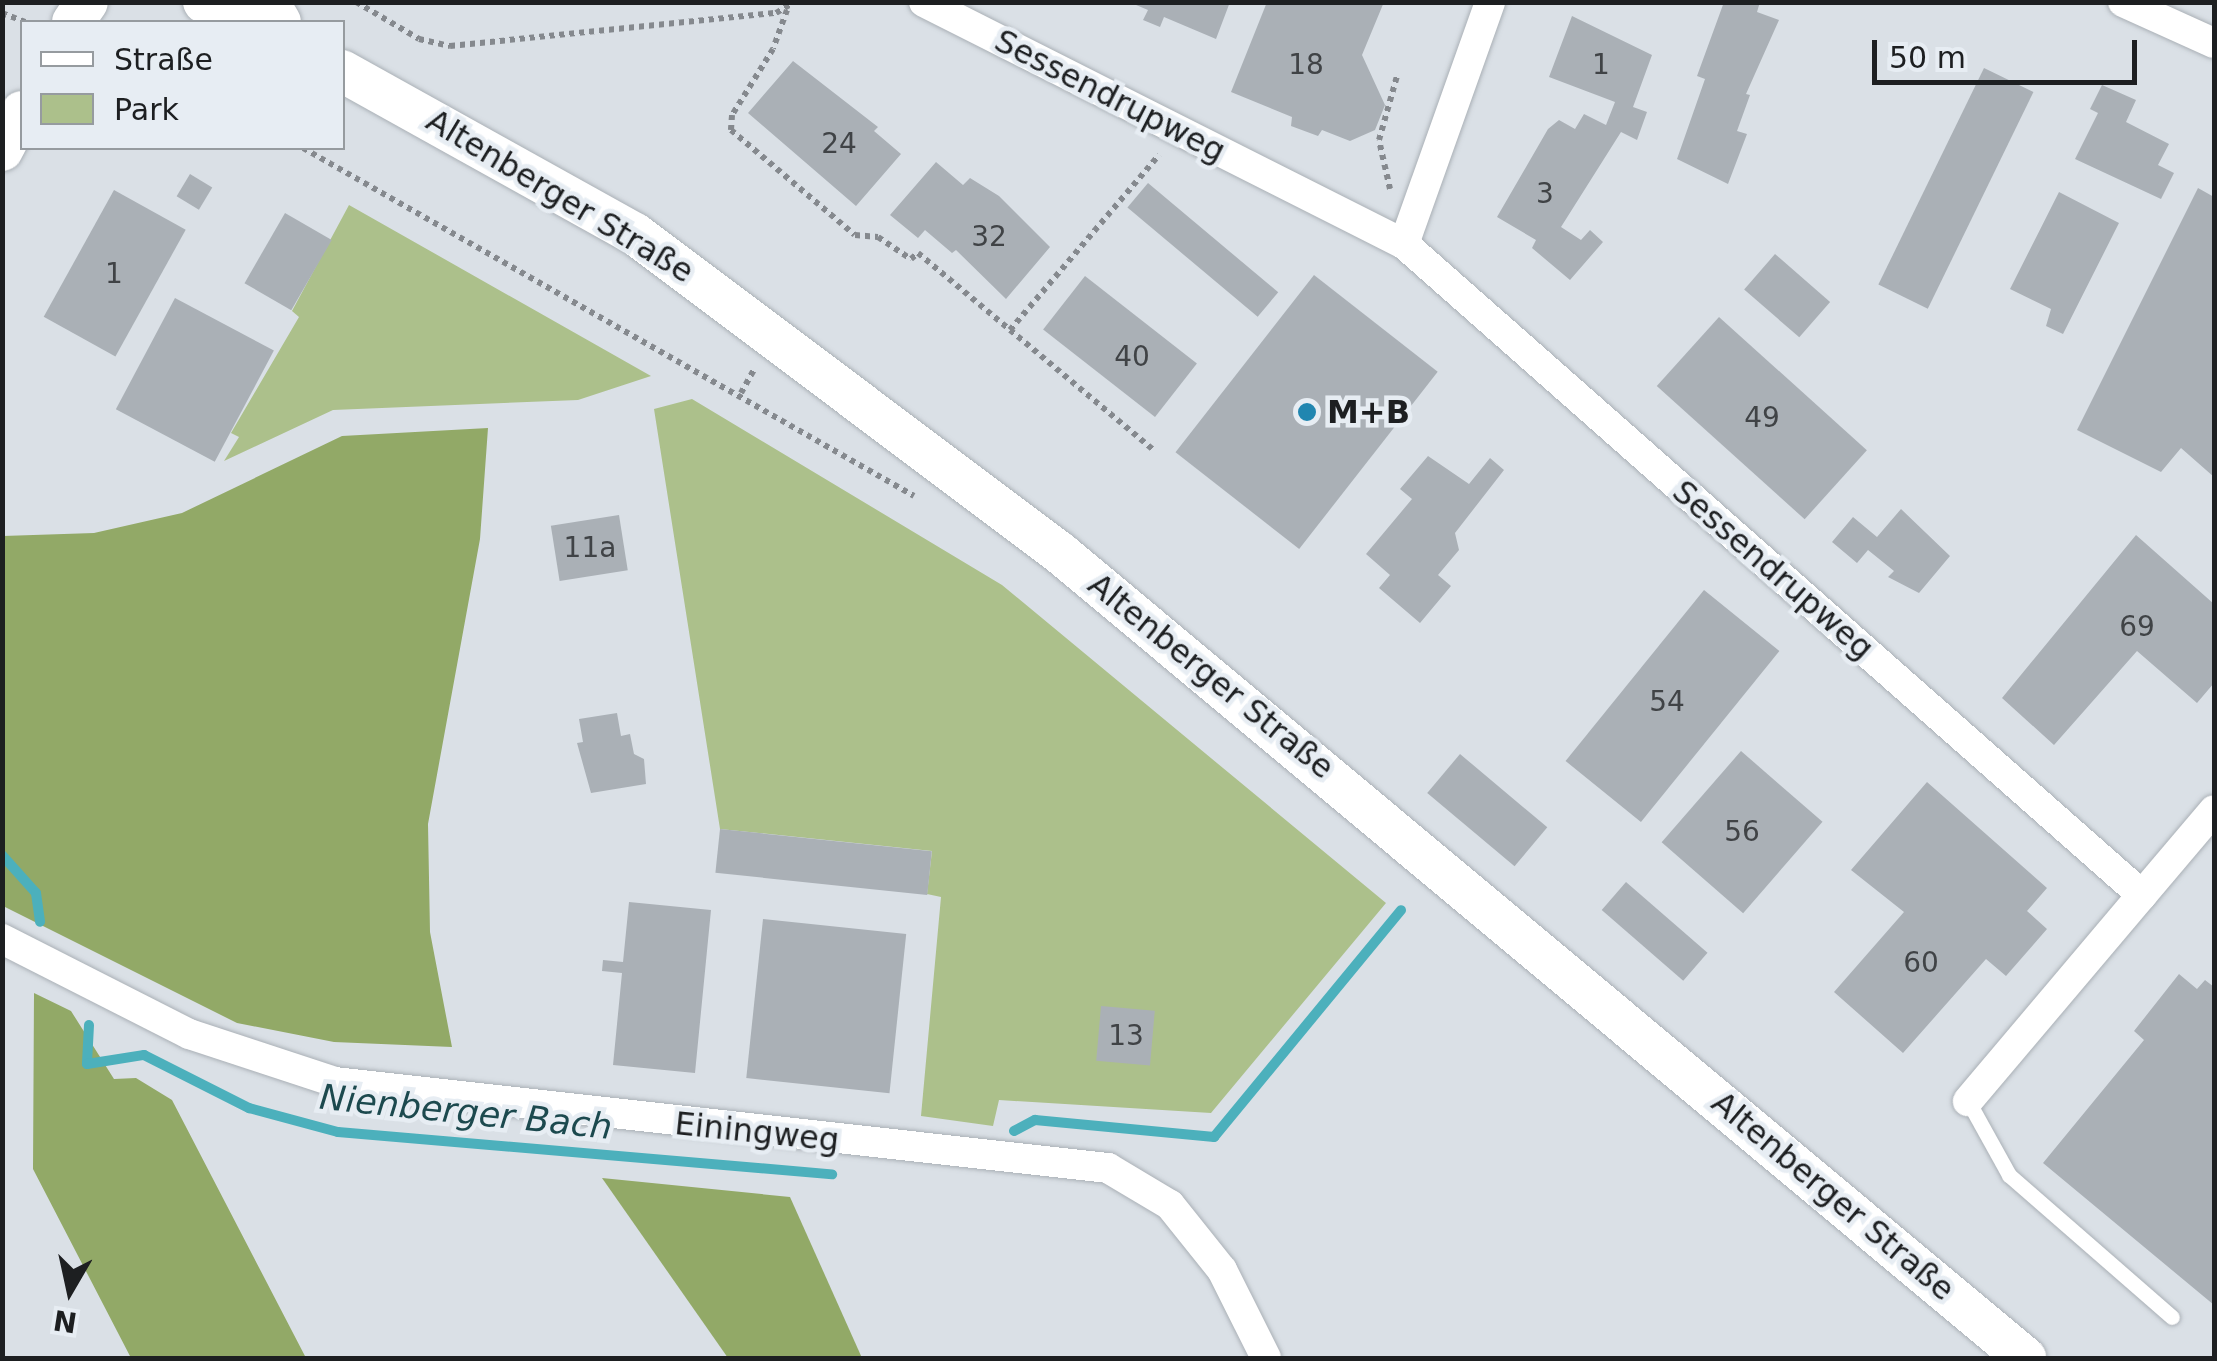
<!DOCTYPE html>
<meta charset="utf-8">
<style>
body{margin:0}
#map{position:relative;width:2217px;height:1361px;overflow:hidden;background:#dae0e6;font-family:"DejaVu Sans",sans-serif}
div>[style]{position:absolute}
.green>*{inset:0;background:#acc08b}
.forest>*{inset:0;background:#92a967}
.stream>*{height:10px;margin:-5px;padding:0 5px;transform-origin:5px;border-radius:5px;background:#4cb0bc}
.building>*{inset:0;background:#aab0b6;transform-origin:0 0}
.path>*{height:6px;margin-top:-3px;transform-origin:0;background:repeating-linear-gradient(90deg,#85898e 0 5px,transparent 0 10px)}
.roads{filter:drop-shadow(0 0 2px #aab0b6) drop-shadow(0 0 2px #aab0b6)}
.service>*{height:15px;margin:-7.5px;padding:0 7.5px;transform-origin:7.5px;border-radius:7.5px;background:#fff}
.minor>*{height:30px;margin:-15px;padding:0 15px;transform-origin:15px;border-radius:15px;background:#fff}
.secondary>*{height:42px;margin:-21px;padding:0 21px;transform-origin:21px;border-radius:21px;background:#fff}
.dots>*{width:28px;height:28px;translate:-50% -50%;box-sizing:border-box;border:5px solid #e7edf3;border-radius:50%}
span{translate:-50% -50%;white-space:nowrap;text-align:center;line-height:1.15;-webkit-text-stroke:9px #e7edf3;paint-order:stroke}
.number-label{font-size:28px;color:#404346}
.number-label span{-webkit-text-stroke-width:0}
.street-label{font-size:32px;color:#1d1f21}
.poi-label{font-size:32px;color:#1d1f21;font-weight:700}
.left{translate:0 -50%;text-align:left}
.water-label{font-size:35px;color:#1c494e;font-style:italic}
.frame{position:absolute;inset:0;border:5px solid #1d1f21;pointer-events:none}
.legend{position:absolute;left:20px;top:20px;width:325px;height:130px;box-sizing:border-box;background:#e7edf3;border:2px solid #969b9f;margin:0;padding:12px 18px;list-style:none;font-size:30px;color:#1d1f21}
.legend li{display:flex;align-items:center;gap:20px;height:50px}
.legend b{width:50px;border:2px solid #969b9f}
.north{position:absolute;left:20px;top:1241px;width:100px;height:100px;-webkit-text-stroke:8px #e7edf3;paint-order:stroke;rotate:189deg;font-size:28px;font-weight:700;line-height:40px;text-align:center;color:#1d1f21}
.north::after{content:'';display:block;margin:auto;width:35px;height:45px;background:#1d1f21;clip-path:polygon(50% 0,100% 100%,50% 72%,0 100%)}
.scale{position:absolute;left:1872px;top:40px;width:265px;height:45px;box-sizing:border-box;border:5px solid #1d1f21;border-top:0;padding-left:12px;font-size:30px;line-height:35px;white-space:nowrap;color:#1d1f21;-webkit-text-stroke:8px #e7edf3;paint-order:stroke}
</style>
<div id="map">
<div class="green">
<i style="clip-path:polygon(349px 205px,651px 376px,578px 400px,333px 410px,224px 461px,239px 437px,231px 433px,299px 317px,292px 311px)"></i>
<i style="clip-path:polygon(692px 399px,1002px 585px,1386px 903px,1211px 1113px,999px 1100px,993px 1126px,921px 1116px,941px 897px,927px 894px,932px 851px,720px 829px,654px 409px)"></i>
</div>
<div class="forest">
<i style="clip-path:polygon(488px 428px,480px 539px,428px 824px,430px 932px,452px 1047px,334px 1042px,237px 1023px,3px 906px,3px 536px,94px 533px,182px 513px,342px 436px)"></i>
<i style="clip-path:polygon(34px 993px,71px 1011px,114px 1079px,136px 1078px,172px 1100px,306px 1358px,131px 1358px,33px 1169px)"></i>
<i style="clip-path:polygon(602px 1178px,790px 1197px,862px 1358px,728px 1358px)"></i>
</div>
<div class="stream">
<i style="left:2px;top:855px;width:51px;rotate:48.2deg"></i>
<i style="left:36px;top:893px;width:29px;rotate:82deg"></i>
<i style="left:89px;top:1025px;width:39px;rotate:93deg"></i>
<i style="left:87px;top:1064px;width:58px;rotate:-9deg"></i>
<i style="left:144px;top:1055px;width:118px;rotate:26.8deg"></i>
<i style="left:249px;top:1108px;width:92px;rotate:15.1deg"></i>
<i style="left:338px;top:1132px;width:496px;rotate:4.9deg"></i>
<i style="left:1014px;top:1131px;width:24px;rotate:-28deg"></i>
<i style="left:1035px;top:1120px;width:180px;rotate:5.4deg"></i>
<i style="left:1214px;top:1137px;width:294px;rotate:-50.5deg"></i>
</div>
<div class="building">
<i style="clip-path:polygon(1129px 2px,1230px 2px,1216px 39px,1164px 17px,1160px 27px,1143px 20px,1148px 10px)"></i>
<i style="clip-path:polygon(1267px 2px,1384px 2px,1362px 55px,1385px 105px,1375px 130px,1350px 141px,1322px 130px,1318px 136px,1291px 126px,1292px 117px,1231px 92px)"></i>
<i style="clip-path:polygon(1724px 2px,1760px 2px,1757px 12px,1779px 20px,1746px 94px,1750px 95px,1737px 131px,1747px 134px,1728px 184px,1677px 159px,1705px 79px,1697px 76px)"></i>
<i style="clip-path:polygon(1572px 16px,1652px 55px,1633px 107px,1647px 112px,1637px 140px,1621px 132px,1561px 227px,1581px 240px,1590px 230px,1603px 242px,1570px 280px,1532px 248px,1536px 240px,1497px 217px,1548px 129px,1559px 120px,1575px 129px,1584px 114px,1606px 125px,1615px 102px,1549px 77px)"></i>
<i style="clip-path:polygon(793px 61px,878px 127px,874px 131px,901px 154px,856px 206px,748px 113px)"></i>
<i style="left:1984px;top:68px;width:55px;height:241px;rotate:26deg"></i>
<i style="clip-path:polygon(2102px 85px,2136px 100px,2126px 122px,2169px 144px,2158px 165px,2174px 173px,2161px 199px,2075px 159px,2098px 113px,2090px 109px)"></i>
<i style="clip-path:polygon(936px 162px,963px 185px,970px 178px,999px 196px,1050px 247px,1006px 299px,956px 250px,952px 253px,925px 230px,918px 238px,890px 215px)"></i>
<i style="left:190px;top:174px;width:26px;height:26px;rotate:31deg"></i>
<i style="left:1148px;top:183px;width:170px;height:32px;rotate:40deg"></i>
<i style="clip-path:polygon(2198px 188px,2214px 197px,2214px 477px,2181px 448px,2161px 472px,2077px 430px)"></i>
<i style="left:114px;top:190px;width:82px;height:145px;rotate:29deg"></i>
<i style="clip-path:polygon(2059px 192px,2119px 223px,2063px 334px,2046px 326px,2051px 309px,2010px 289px)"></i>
<i style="left:285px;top:213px;width:54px;height:81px;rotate:30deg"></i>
<i style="left:1775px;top:254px;width:73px;height:47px;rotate:41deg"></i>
<i style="left:1314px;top:275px;width:157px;height:225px;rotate:38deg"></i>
<i style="left:1085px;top:276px;width:142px;height:68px;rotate:38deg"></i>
<i style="left:175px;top:298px;width:112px;height:126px;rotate:28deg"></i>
<i style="left:1719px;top:317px;width:199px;height:93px;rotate:42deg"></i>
<i style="clip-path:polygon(1428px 456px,1469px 484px,1490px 458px,1504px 470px,1455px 533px,1459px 550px,1438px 575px,1451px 586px,1420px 623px,1379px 588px,1390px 575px,1366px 554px,1412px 499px,1400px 489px)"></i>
<i style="clip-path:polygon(1901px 509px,1950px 556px,1919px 593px,1888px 577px,1894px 571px,1868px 550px,1857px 563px,1832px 542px,1853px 517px,1877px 537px)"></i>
<i style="left:619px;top:515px;width:56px;height:69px;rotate:81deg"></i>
<i style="clip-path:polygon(2136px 535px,2214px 604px,2214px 683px,2197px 703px,2137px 651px,2054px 745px,2002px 698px)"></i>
<i style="left:1704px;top:590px;width:97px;height:220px;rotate:39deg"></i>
<i style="clip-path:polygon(617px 713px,621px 736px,630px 734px,634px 754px,644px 759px,646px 784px,591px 793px,577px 743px,583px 742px,579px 719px)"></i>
<i style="left:1741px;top:751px;width:108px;height:121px;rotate:41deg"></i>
<i style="left:1460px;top:754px;width:114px;height:51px;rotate:40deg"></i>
<i style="clip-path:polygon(1927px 782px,2047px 888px,2027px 911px,2047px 929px,2006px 976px,1986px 959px,1903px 1053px,1834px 992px,1904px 912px,1851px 870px)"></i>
<i style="left:720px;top:829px;width:213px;height:44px;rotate:6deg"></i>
<i style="left:1626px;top:882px;width:108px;height:37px;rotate:41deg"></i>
<i style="clip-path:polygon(629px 902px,711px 910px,695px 1073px,613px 1065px,622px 973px,602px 971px,603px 960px,623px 962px)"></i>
<i style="left:763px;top:919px;width:144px;height:160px;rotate:6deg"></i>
<i style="clip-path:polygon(2179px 974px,2197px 989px,2205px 980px,2214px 987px,2214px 1305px,2043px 1163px,2144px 1040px,2134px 1031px)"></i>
<i style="left:1101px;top:1006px;width:54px;height:55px;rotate:5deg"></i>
</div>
<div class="path">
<i style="left:356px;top:2px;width:73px;rotate:30.4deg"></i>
<i style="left:419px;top:39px;width:32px;rotate:13deg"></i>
<i style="left:450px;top:46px;width:328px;rotate:-5.8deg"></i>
<i style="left:776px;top:13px;width:21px;rotate:-31deg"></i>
<i style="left:787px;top:10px;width:41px;rotate:109.7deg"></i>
<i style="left:773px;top:49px;width:78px;rotate:121.8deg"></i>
<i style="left:732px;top:115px;width:15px;rotate:94deg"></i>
<i style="left:731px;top:130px;width:162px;rotate:40.3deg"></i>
<i style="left:855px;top:235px;width:23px;rotate:5deg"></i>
<i style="left:878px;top:237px;width:40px;rotate:34deg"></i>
<i style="left:911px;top:259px;width:9px;rotate:-41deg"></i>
<i style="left:918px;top:253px;width:309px;rotate:39.9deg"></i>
<i style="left:2px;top:13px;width:25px;rotate:21deg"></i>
<i style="left:303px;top:148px;width:703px;rotate:29.66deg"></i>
<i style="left:1390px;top:189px;width:50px;rotate:-102.7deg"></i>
<i style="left:1379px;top:140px;width:66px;rotate:-74.3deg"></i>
<i style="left:1010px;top:330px;width:230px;rotate:-49.6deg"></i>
<i style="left:741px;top:393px;width:26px;rotate:-61deg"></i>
</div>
<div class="roads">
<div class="service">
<i style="left:1968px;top:1101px;width:85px;rotate:61deg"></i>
<i style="left:2009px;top:1175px;width:216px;rotate:41.1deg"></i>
</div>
<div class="minor">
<i style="left:924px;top:2px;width:538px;rotate:26.76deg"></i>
<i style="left:1404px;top:244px;width:257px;rotate:-70.4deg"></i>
<i style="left:2123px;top:2px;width:100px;rotate:24.3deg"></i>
<i style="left:1404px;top:244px;width:984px;rotate:41.42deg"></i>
<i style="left:2142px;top:895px;width:270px;rotate:130.2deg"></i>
<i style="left:2142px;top:895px;width:111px;rotate:-49.7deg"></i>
<i style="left:2px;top:939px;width:210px;rotate:26.9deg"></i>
<i style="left:189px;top:1034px;width:154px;rotate:18.2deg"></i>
<i style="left:335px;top:1082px;width:778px;rotate:6.35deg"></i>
<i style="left:1108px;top:1168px;width:72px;rotate:30.8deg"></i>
<i style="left:1170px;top:1205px;width:83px;rotate:51.3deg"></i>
<i style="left:1222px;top:1270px;width:98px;rotate:63.4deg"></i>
</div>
<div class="secondary">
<i style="left:204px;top:2px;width:46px;rotate:26deg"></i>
<i style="left:268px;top:2px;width:23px;rotate:59deg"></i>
<i style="left:73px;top:22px;width:24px;rotate:-55deg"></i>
<i style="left:342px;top:71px;width:335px;rotate:29.1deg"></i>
<i style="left:635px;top:234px;width:531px;rotate:36.89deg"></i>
<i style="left:1060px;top:553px;width:1257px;rotate:39.83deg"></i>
<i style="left:2px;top:150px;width:43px;rotate:-62.2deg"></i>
</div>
</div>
<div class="dots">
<i style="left:1307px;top:412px;background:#2186b0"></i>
</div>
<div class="number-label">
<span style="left:1306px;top:65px">18</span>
<span style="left:1601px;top:65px">1</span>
<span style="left:839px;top:144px">24</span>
<span style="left:1545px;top:194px">3</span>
<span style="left:989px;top:237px">32</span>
<span style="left:114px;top:274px">1</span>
<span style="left:1132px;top:357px">40</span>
<span style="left:1762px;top:418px">49</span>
<span style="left:590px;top:548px">11a</span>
<span style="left:2137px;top:627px">69</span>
<span style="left:1667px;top:702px">54</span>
<span style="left:1742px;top:832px">56</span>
<span style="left:1921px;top:963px">60</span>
<span style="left:1126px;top:1036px">13</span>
</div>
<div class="street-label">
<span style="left:1110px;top:96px;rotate:27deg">Sessendrupweg</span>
<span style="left:560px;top:196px;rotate:31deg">Altenberger Straße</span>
<span style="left:1773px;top:570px;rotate:41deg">Sessendrupweg</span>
<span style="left:1211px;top:676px;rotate:39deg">Altenberger Straße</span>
<span style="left:757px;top:1132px;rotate:6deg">Einingweg</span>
<span style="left:1833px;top:1196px;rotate:40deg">Altenberger Straße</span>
</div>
<div class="poi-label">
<span class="left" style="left:1327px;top:412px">M+B</span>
</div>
<div class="water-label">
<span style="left:466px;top:1112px;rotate:6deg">Nienberger Bach</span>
</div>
<div class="frame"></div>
<ul class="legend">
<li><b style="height:12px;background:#fff"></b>Straße</li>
<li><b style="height:28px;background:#acc08b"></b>Park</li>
</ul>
<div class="north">N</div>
<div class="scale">50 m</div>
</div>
